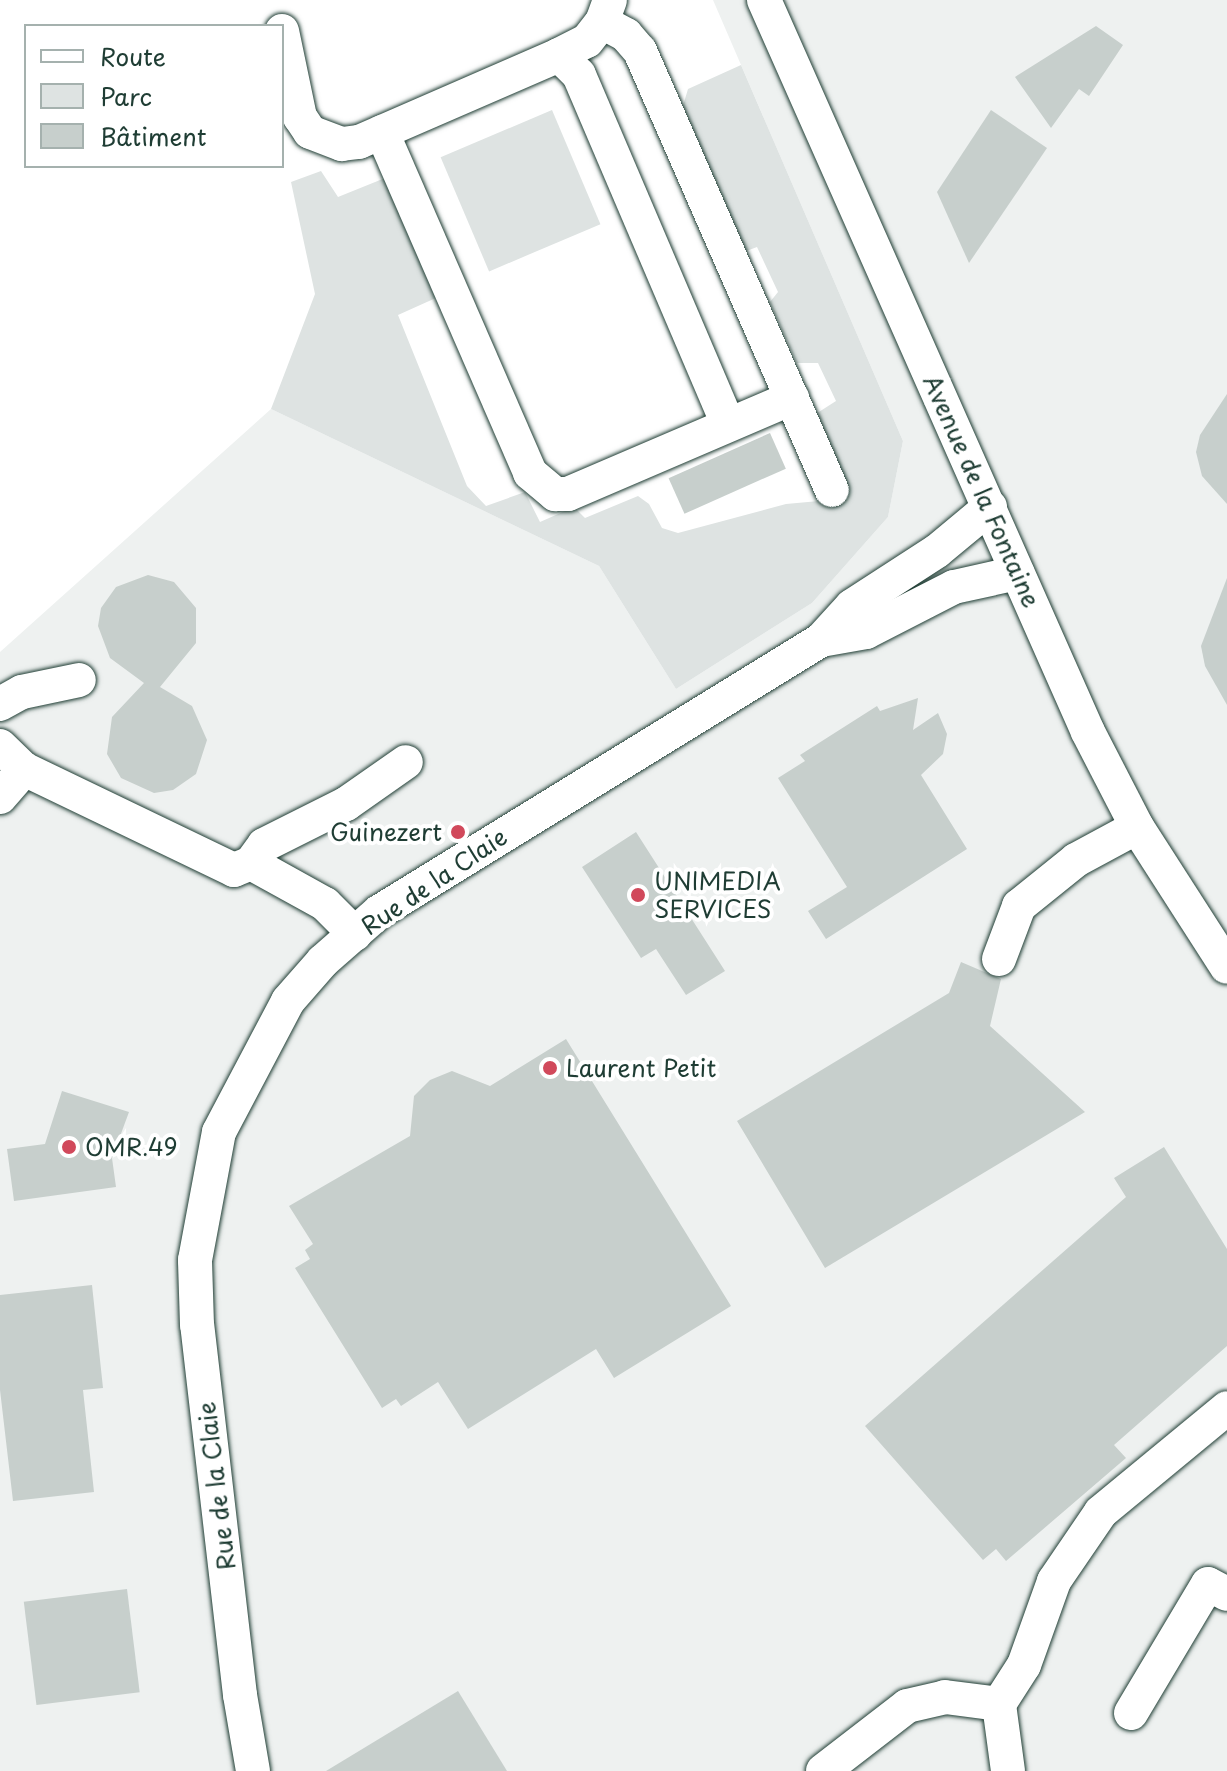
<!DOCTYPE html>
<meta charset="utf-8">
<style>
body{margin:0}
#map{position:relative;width:1227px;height:1771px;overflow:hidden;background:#fff;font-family:"Playpen Sans",sans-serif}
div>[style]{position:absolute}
.built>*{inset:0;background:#eef1f0}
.green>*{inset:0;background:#dee3e2;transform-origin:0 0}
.building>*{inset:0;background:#c7cfcc;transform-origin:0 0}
.roads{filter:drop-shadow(0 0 2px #1f3d34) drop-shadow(0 0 2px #1f3d34)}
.minor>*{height:34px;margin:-17px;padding:0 17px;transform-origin:17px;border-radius:17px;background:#fff}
.dots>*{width:22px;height:22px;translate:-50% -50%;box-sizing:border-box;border:4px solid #fff;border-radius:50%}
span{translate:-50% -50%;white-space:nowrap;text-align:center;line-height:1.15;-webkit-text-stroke:8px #fff;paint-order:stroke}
.street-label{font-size:24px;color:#1f3d34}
.poi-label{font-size:24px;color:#1f3d34}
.right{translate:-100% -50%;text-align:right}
.left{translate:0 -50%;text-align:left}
.legend{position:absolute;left:24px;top:24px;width:260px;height:144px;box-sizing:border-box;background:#fff;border:2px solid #a5b1ae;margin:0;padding:10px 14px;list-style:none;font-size:24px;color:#1f3d34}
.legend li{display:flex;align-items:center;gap:16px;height:40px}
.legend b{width:40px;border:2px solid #a5b1ae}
</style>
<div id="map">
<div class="built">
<i style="clip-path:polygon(713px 0,1227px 0,1227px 1771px,0 1771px,0 652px,271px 409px,599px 566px,676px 689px,812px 603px,888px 517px,903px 441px)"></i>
</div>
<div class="green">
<i style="clip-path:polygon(741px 65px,903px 441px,888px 517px,812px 603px,676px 689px,599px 566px,271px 409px,315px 294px,291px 182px,321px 171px,338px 197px,390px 176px,438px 297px,398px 315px,467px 486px,486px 506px,525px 492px,540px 522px,574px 507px,585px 518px,638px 496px,649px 504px,662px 528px,678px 533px,786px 504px,830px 500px,811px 417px,836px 401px,818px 363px,797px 363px,770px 302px,778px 292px,757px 247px,741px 253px,682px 109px,688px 89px)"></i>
<i style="left:552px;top:110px;width:124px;height:121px;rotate:67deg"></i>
</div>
<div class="building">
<i style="clip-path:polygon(1096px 26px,1123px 45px,1089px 96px,1079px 89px,1051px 128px,1015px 77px)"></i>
<i style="clip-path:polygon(991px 110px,1047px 148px,969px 263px,937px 192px)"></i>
<i style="clip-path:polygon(1227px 394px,1227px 504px,1202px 476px,1196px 452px,1200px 435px)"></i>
<i style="left:770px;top:433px;width:39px;height:111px;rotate:66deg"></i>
<i style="clip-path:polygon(148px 575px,174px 582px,196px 608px,196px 643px,160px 687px,192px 706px,207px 740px,196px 774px,173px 790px,154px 793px,121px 778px,107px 754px,112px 717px,144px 683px,110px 658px,98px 626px,101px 608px,116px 587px)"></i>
<i style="clip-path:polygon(1227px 578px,1227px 705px,1205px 666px,1201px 646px)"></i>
<i style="clip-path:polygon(918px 698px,913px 730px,938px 713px,947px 734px,943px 754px,921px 775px,967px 849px,826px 939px,808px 911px,847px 887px,778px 778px,805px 761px,800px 755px,877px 706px,880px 711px)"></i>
<i style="clip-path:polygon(636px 832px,725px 971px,686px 995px,656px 949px,641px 958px,582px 867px)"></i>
<i style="clip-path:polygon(961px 962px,1001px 979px,990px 1026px,1085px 1112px,825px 1268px,737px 1121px,949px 993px)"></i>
<i style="clip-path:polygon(566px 1039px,731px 1306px,614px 1378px,596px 1349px,468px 1429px,438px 1382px,401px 1406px,396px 1399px,382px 1408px,295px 1268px,310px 1259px,305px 1250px,313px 1244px,289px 1206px,410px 1136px,414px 1096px,430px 1080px,452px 1071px,490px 1086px)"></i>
<i style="clip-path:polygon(62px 1091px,129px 1112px,112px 1158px,116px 1187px,14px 1201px,7px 1149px,45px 1144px)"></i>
<i style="clip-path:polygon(1164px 1147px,1227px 1249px,1227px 1346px,1114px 1445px,1126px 1458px,1006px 1561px,996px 1549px,983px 1560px,865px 1426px,1126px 1197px,1114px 1178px)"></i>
<i style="clip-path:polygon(92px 1285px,103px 1388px,83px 1390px,94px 1492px,13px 1501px,0 1390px,0 1295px)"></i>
<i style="left:127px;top:1589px;width:104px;height:104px;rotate:83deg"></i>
<i style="clip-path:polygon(458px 1691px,507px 1771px,326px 1771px)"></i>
</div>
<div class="roads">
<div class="minor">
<i style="left:764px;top:0;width:800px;rotate:66.12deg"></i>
<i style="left:1088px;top:732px;width:107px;rotate:62.7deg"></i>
<i style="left:1137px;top:827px;width:166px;rotate:57.3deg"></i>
<i style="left:602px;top:22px;width:27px;rotate:28deg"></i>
<i style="left:626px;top:35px;width:21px;rotate:49deg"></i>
<i style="left:640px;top:51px;width:479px;rotate:66.4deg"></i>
<i style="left:282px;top:31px;width:88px;rotate:78.2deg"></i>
<i style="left:300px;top:117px;width:18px;rotate:56deg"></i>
<i style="left:310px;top:132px;width:34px;rotate:21deg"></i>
<i style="left:342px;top:144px;width:17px;rotate:-7deg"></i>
<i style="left:359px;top:142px;width:218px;rotate:-23.5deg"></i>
<i style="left:559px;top:55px;width:31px;rotate:-27deg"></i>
<i style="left:587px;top:41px;width:24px;rotate:-52deg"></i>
<i style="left:602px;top:22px;width:23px;rotate:-70deg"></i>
<i style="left:559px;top:55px;width:28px;rotate:45deg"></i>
<i style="left:579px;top:75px;width:380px;rotate:66.9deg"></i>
<i style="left:382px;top:132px;width:372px;rotate:66.5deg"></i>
<i style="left:530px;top:473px;width:33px;rotate:40deg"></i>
<i style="left:555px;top:494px;width:13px"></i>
<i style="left:568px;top:494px;width:244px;rotate:-23.2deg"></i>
<i style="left:821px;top:640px;width:46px;rotate:-10.1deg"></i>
<i style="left:866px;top:632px;width:99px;rotate:-27.1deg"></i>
<i style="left:954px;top:587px;width:65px;rotate:-12.5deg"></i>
<i style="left:0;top:704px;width:25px;rotate:-29deg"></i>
<i style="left:22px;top:692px;width:58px;rotate:-11.9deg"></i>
<i style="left:0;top:746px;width:33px;rotate:44deg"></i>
<i style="left:0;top:797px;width:37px;rotate:-49deg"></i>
<i style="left:24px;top:769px;width:233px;rotate:25.7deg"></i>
<i style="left:234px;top:870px;width:18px;rotate:-22deg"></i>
<i style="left:355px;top:934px;width:42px;rotate:-135deg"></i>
<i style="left:325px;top:904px;width:85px;rotate:-151deg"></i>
<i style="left:251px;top:863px;width:22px;rotate:-54deg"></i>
<i style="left:264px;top:845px;width:92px;rotate:-26.6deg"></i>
<i style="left:346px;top:804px;width:73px;rotate:-35deg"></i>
<i style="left:999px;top:959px;width:57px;rotate:-69.3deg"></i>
<i style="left:1019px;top:906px;width:73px;rotate:-38.9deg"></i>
<i style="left:1076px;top:860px;width:69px;rotate:-28.4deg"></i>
<i style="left:1131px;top:1713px;width:150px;rotate:-59.2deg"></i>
<i style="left:1208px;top:1584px;width:21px;rotate:28deg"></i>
<i style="left:253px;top:1771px;width:77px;rotate:-99.7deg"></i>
<i style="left:240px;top:1695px;width:372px;rotate:-96.6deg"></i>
<i style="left:197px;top:1325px;width:65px;rotate:-91.8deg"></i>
<i style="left:195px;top:1260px;width:130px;rotate:-79.4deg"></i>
<i style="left:219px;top:1132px;width:148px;rotate:-62.2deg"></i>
<i style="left:288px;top:1001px;width:53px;rotate:-48.8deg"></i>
<i style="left:323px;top:961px;width:74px;rotate:-41.2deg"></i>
<i style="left:379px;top:912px;width:519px;rotate:-31.61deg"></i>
<i style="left:821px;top:640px;width:46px;rotate:-47.6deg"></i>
<i style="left:852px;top:606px;width:101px;rotate:-32.9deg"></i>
<i style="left:937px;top:551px;width:69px;rotate:-39.7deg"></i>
<i style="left:823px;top:1771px;width:106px;rotate:-37.7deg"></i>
<i style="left:907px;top:1706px;width:39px;rotate:-13deg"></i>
<i style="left:945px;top:1697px;width:54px;rotate:7.4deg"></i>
<i style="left:1008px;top:1771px;width:68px;rotate:-97.7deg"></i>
<i style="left:999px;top:1704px;width:46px;rotate:-57.3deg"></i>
<i style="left:1024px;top:1665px;width:89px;rotate:-70.3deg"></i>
<i style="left:1054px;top:1581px;width:83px;rotate:-55.7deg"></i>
<i style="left:1101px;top:1512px;width:163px;rotate:-39.5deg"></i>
</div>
</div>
<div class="dots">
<i style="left:458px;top:832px;background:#d1495b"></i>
<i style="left:638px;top:895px;background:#d1495b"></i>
<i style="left:550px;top:1068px;background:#d1495b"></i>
<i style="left:69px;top:1147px;background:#d1495b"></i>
</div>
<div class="street-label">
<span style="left:982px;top:491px;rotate:66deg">Avenue de la Fontaine</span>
<span style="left:434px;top:881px;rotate:-34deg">Rue de la Claie</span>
<span style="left:216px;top:1486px;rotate:-97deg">Rue de la Claie</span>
</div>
<div class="poi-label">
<span class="right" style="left:442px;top:832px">Guinezert</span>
<span class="left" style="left:654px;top:895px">UNIMEDIA<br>SERVICES</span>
<span class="left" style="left:566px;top:1068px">Laurent Petit</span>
<span class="left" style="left:85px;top:1147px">OMR.49</span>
</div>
<ul class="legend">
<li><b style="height:10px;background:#fff"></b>Route</li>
<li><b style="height:22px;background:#dee3e2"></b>Parc</li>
<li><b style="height:22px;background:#c7cfcc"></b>Bâtiment</li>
</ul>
</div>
